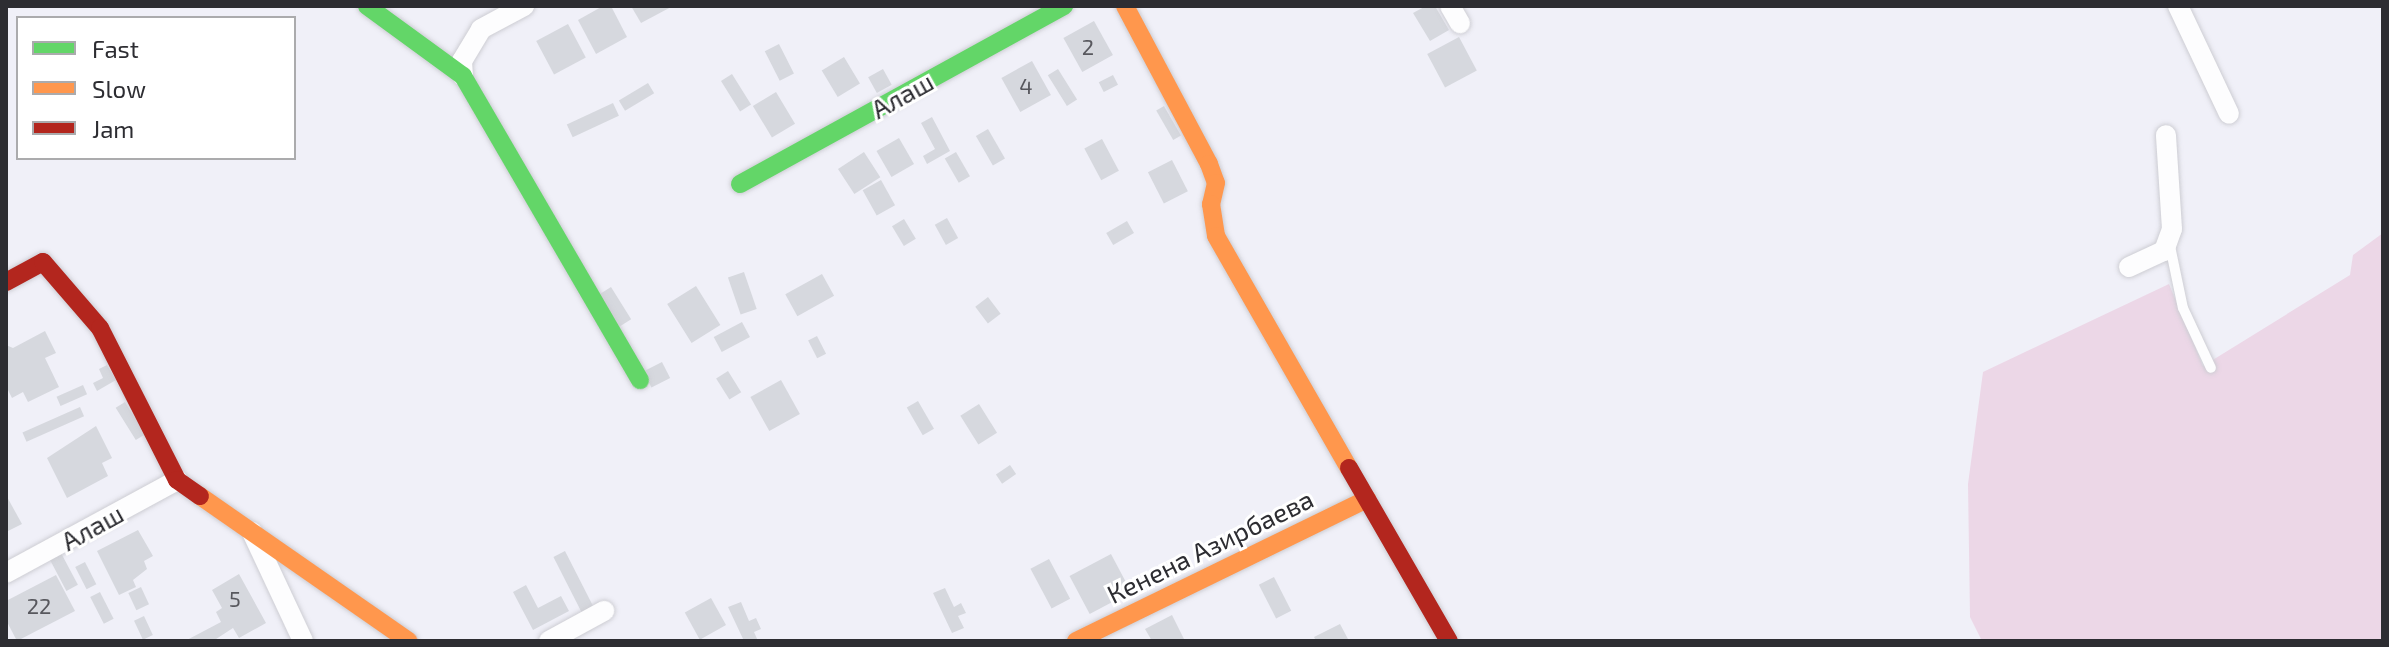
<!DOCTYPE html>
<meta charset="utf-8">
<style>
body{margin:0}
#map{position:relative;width:2389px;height:647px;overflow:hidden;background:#f0f0f8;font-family:"Exo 2",sans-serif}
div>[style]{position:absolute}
.green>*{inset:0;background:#ecd7e7}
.building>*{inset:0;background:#d6d8de;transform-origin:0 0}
.roads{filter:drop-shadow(0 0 2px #cdcdd3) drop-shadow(0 0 2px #cdcdd3)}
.lane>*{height:10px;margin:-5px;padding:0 5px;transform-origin:5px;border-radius:5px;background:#fdfdfe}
.street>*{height:20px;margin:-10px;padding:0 10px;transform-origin:10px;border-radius:10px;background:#fdfdfe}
.fast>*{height:18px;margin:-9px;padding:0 9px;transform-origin:9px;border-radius:9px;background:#63d668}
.slow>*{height:18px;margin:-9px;padding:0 9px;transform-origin:9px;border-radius:9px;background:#ff974d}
.jam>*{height:18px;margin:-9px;padding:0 9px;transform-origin:9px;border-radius:9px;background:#b3261e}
span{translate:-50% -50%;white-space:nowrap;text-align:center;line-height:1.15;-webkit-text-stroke:6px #fff;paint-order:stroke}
.number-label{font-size:22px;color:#58585e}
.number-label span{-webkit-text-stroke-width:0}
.street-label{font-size:26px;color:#2d2d32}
.frame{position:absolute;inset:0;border:8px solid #2d2d32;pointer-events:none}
.legend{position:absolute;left:16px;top:16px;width:280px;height:144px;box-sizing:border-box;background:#fff;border:2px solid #ababad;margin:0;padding:10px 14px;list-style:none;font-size:24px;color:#2d2d32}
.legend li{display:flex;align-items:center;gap:16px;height:40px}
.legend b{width:40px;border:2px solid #ababad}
</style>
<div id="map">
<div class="green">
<i style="clip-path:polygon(2383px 233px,2383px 641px,1982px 641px,1970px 617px,1968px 484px,1983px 372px,2169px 284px,2203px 366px,2350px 275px,2353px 255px)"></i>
</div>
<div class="building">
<i style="clip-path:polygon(603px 6px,611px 6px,627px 37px,596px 54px,578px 20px)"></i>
<i style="clip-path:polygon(631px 6px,673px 6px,641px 23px)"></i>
<i style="clip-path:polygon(1426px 6px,1435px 6px,1449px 30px,1430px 41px,1413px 13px)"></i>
<i style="left:1094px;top:21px;width:39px;height:35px;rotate:61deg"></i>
<i style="left:568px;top:24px;width:38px;height:36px;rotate:62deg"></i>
<i style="left:1459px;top:37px;width:38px;height:36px;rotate:62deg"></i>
<i style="left:779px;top:44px;width:33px;height:16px;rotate:63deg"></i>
<i style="left:844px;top:57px;width:31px;height:26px;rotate:59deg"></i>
<i style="left:1032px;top:61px;width:39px;height:35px;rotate:61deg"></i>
<i style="left:883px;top:69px;width:18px;height:17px;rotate:61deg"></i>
<i style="left:1058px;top:69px;width:36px;height:12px;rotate:58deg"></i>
<i style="left:732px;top:74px;width:36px;height:13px;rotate:58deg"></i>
<i style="left:1113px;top:75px;width:11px;height:16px;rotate:63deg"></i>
<i style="left:648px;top:83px;width:12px;height:34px;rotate:59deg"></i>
<i style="left:776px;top:92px;width:37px;height:27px;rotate:59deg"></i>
<i style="left:613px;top:103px;width:14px;height:51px;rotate:65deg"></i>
<i style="left:1164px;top:106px;width:34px;height:9px;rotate:60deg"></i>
<i style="clip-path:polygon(932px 117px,950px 151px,927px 164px,923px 156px,935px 149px,921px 123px)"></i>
<i style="left:988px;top:129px;width:34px;height:14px;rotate:60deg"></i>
<i style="left:899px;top:138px;width:30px;height:26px;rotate:60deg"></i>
<i style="left:1102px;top:139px;width:36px;height:20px;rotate:62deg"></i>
<i style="left:864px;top:152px;width:30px;height:31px;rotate:57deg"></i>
<i style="left:956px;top:152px;width:28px;height:13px;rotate:60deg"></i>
<i style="left:1172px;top:160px;width:35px;height:27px;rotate:63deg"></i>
<i style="left:881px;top:180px;width:29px;height:21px;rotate:61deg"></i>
<i style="left:947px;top:218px;width:23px;height:14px;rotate:61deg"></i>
<i style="left:904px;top:219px;width:23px;height:14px;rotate:59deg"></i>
<i style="left:1127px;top:221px;width:14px;height:24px;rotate:60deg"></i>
<i style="left:744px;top:272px;width:39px;height:17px;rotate:71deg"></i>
<i style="left:822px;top:274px;width:25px;height:42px;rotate:61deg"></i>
<i style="left:696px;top:286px;width:46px;height:34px;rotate:58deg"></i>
<i style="left:611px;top:287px;width:38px;height:14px;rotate:58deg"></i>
<i style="left:988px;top:297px;width:21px;height:16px;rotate:53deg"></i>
<i style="left:742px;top:322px;width:17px;height:32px;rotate:62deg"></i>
<i style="clip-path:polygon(45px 331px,56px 353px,45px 358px,59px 387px,28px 402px,23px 392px,12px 398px,6px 386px,6px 345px,13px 348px)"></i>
<i style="left:817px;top:336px;width:20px;height:10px;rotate:63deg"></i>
<i style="left:662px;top:362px;width:18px;height:21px;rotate:63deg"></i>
<i style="clip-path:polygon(107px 365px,116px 380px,97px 391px,93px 383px,103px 378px,99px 369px)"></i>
<i style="left:728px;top:371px;width:25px;height:14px;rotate:58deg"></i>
<i style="left:781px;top:380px;width:39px;height:35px;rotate:61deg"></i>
<i style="left:83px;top:385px;width:10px;height:29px;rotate:66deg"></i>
<i style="left:918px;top:401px;width:32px;height:13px;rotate:60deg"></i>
<i style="left:125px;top:402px;width:38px;height:11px;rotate:58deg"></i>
<i style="left:979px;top:404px;width:34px;height:22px;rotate:58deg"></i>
<i style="left:80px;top:407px;width:10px;height:63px;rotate:66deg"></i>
<i style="clip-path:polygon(96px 426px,112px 458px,102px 463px,108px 476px,67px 498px,47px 458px)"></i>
<i style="left:1010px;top:465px;width:11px;height:17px;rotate:56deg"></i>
<i style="clip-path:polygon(6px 495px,22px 524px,6px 532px)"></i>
<i style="clip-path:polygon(138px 530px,153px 556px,144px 561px,147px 569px,133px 580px,136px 587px,119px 595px,97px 551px)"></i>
<i style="left:565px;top:551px;width:64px;height:13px;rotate:63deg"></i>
<i style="left:61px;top:553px;width:36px;height:13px;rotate:62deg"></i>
<i style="left:1111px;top:554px;width:43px;height:47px;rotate:62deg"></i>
<i style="left:1049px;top:559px;width:45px;height:21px;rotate:62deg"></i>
<i style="left:85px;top:562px;width:25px;height:11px;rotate:63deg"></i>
<i style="clip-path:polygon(239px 574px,266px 623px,239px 638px,233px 628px,213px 641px,185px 641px,221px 622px,216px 612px,222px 608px,212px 590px)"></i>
<i style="clip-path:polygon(56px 575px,75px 611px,17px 641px,6px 620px,6px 601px)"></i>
<i style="left:1274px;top:577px;width:38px;height:17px;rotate:63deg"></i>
<i style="clip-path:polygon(526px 585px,538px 608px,561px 596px,569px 611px,533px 630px,513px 592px)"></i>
<i style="left:141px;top:587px;width:19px;height:14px;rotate:65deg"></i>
<i style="clip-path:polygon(945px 588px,954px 607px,961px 603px,966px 613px,958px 616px,964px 628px,952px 633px,933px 593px)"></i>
<i style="left:100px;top:592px;width:30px;height:11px;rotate:63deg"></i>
<i style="left:711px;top:598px;width:31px;height:30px;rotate:61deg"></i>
<i style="clip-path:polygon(741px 602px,749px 621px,756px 618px,761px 629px,754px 632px,758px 641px,744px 641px,728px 607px)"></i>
<i style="clip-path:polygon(1172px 615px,1185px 641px,1152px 641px,1145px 629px)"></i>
<i style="left:144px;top:616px;width:21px;height:11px;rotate:65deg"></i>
<i style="clip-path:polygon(1340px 624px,1348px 639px,1316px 641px,1314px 637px)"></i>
</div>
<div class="roads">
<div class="lane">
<i style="left:2170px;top:246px;width:63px;rotate:78.2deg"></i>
<i style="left:2183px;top:308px;width:66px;rotate:65deg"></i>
</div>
<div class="street">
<i style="left:1450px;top:6px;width:20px;rotate:60deg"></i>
<i style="left:2178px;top:6px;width:119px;rotate:64.7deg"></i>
<i style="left:463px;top:76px;width:15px;rotate:-94deg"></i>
<i style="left:462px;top:61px;width:37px;rotate:-59deg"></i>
<i style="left:481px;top:29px;width:49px;rotate:-28.1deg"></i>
<i style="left:2129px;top:267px;width:38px;rotate:-25deg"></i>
<i style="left:2164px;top:251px;width:23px;rotate:-70deg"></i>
<i style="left:2172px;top:229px;width:94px;rotate:-93.7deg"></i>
<i style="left:252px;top:532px;width:120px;rotate:64.9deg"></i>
<i style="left:6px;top:573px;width:195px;rotate:-28.5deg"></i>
<i style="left:549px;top:641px;width:63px;rotate:-28.6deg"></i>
</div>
<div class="fast">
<i style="left:367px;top:6px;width:119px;rotate:36.1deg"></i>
<i style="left:463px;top:76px;width:352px;rotate:59.8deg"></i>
<i style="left:740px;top:184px;width:370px;rotate:-28.8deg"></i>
</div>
<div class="slow">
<i style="left:1125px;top:6px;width:179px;rotate:62deg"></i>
<i style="left:1209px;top:164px;width:20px;rotate:70deg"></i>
<i style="left:1216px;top:183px;width:22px;rotate:103deg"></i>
<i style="left:1211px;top:204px;width:32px;rotate:81deg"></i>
<i style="left:1216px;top:236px;width:267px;rotate:60.2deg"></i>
<i style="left:200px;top:496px;width:254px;rotate:34.8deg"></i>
<i style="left:1076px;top:641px;width:324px;rotate:-26deg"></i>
</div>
<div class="jam">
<i style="left:6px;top:282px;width:42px;rotate:-28.4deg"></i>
<i style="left:43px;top:262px;width:87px;rotate:49.2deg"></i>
<i style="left:100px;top:328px;width:170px;rotate:63.1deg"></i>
<i style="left:177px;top:480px;width:28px;rotate:35deg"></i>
<i style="left:1349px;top:468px;width:200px;rotate:60deg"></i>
</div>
</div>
<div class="number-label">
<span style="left:1088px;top:47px">2</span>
<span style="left:1026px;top:86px">4</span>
<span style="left:235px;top:599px">5</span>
<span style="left:39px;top:606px">22</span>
</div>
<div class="street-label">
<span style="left:902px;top:95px;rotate:-29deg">Алаш</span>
<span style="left:92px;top:527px;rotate:-29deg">Алаш</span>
<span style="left:1210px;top:546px;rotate:-26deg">Кенена Азирбаева</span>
</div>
<div class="frame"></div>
<ul class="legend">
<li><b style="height:10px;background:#63d668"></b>Fast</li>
<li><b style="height:10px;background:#ff974d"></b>Slow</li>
<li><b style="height:10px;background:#b3261e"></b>Jam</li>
</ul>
</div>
